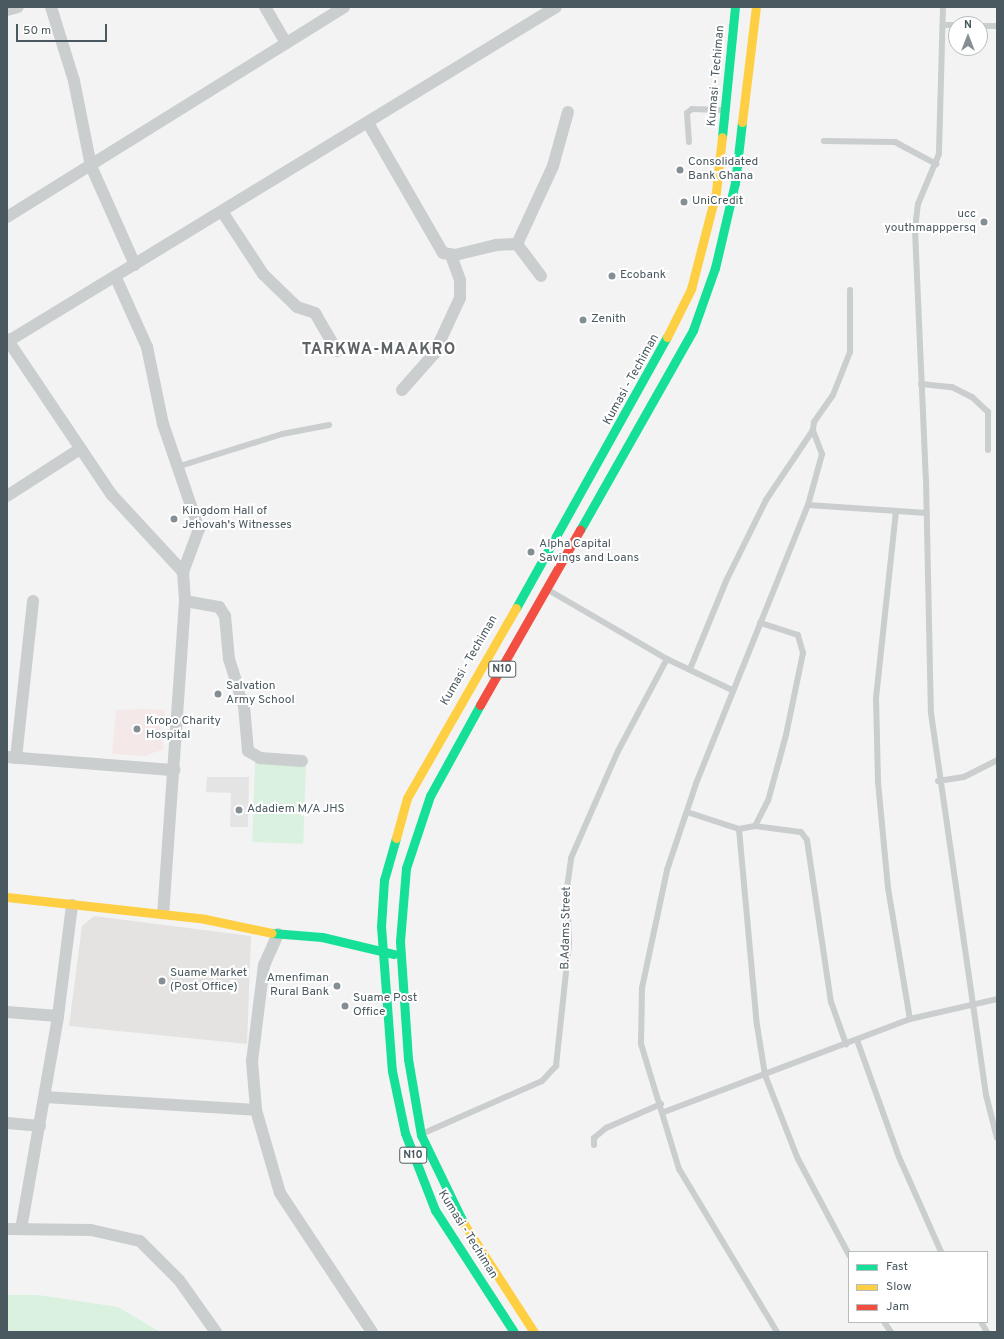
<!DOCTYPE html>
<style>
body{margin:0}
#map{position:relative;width:1004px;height:1339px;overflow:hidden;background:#f3f3f3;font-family:Overpass,sans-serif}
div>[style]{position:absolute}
.commercial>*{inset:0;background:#e4e3e1}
.education>*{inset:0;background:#e5e4e5}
.medical>*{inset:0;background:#f4e8e9}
.green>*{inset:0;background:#d9f1de;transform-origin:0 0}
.lane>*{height:6px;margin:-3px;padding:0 3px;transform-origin:3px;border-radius:3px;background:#cacecf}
.street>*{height:12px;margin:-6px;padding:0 6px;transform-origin:6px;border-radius:6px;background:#cacecf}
.fast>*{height:9px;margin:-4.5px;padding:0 4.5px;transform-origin:4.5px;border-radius:4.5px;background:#16e098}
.slow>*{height:9px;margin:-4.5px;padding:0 4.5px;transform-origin:4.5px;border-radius:4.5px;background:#ffcf43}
.jam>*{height:9px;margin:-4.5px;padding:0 4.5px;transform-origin:4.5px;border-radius:4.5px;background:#f24e42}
.dots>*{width:11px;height:11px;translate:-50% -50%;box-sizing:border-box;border:2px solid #fff;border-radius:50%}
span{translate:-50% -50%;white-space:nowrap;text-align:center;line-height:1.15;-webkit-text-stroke:4px #fff;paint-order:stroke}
.shield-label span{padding:1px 3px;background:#fff;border:1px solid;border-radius:3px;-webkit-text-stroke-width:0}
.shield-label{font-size:11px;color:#4a595f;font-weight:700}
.street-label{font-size:12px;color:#4a595f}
.poi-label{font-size:12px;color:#4a595f}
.left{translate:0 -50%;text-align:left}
.right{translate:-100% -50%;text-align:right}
.district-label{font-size:16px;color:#5e6467;font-weight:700;letter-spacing:1px}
.frame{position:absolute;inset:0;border:8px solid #4a595f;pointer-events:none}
.legend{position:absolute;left:848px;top:1251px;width:140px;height:72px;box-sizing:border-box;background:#fff;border:1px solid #b7bdbf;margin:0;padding:5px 7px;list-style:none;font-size:12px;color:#4a595f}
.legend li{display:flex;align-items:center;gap:8px;height:20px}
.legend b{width:20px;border:1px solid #b7bdbf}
.north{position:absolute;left:948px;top:16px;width:40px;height:40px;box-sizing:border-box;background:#fff;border:1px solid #b7bdbf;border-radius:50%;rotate:0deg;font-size:11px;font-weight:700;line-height:16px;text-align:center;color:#4a595f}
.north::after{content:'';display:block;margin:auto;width:14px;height:18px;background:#858f93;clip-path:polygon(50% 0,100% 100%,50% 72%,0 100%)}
.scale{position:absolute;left:16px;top:24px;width:91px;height:18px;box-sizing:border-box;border:2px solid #4a595f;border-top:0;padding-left:5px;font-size:12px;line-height:14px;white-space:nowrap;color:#4a595f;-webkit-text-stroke:3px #fff;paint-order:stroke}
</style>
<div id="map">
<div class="commercial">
<i style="clip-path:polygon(94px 916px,251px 936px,247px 1044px,69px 1026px,82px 926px)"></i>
</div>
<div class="education">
<i style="clip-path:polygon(207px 777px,249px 777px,248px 827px,230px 827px,231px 793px,206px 792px)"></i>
</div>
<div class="medical">
<i style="clip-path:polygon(144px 709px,165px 710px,165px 724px,160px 725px,164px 749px,145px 756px,112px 754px,116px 710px)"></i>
</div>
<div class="green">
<i style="left:255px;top:763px;width:51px;height:79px;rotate:2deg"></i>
<i style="clip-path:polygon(7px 1295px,38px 1295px,118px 1307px,160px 1332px,7px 1332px)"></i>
</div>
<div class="lane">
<i style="left:943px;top:7px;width:147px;rotate:91.6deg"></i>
<i style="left:939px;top:154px;width:54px;rotate:112.8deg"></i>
<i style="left:918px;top:204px;width:26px;rotate:97deg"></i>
<i style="left:915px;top:230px;width:249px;rotate:87.5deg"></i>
<i style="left:926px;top:479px;width:234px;rotate:88.8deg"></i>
<i style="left:931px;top:713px;width:386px;rotate:81.8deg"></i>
<i style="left:986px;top:1095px;width:44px;rotate:75.7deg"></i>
<i style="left:944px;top:25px;width:12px"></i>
<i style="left:980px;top:26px;width:17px"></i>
<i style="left:824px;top:141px;width:71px;rotate:0.8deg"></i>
<i style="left:895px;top:142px;width:47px;rotate:28.2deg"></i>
<i style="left:689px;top:142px;width:29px;rotate:-94deg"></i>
<i style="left:687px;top:113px;width:6px;rotate:-39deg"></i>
<i style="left:692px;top:109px;width:29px;rotate:2deg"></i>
<i style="left:921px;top:384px;width:31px;rotate:6deg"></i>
<i style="left:952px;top:387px;width:22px;rotate:27deg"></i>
<i style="left:972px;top:397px;width:22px;rotate:43deg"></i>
<i style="left:988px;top:412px;width:38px;rotate:90deg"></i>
<i style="left:180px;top:466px;width:107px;rotate:-17.4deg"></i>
<i style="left:282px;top:434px;width:48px;rotate:-10.8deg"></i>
<i style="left:808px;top:505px;width:119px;rotate:3.8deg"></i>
<i style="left:896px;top:511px;width:188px;rotate:96.1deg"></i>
<i style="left:876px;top:698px;width:84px;rotate:88.6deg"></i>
<i style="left:878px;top:782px;width:106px;rotate:84.6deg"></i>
<i style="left:888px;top:888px;width:133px;rotate:80.5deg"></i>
<i style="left:550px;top:591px;width:135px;rotate:30.2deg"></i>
<i style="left:667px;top:659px;width:72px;rotate:25.5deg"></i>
<i style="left:690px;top:669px;width:97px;rotate:-67.7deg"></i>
<i style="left:727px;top:579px;width:88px;rotate:-63.7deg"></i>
<i style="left:766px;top:500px;width:84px;rotate:-56.1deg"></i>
<i style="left:938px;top:781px;width:26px;rotate:-9deg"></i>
<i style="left:964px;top:777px;width:37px;rotate:-27deg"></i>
<i style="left:687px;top:812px;width:55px;rotate:18.1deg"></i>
<i style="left:739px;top:829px;width:197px;rotate:84.8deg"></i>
<i style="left:757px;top:1025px;width:51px;rotate:80.9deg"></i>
<i style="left:765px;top:1075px;width:90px;rotate:68.6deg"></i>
<i style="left:798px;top:1159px;width:109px;rotate:62deg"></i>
<i style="left:755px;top:826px;width:28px;rotate:-63deg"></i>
<i style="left:768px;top:801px;width:68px;rotate:-74.7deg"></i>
<i style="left:786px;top:735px;width:84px;rotate:-78.3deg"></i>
<i style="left:803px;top:653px;width:19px;rotate:-106deg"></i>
<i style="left:798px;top:635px;width:40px;rotate:-162deg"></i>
<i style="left:739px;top:829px;width:16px;rotate:-11deg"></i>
<i style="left:755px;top:826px;width:46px;rotate:7.4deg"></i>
<i style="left:801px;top:832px;width:10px;rotate:53deg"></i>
<i style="left:807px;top:840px;width:164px;rotate:81.6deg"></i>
<i style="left:831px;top:1002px;width:45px;rotate:70.3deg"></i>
<i style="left:857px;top:1040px;width:124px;rotate:70.3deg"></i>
<i style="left:899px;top:1157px;width:104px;rotate:66.1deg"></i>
<i style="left:664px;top:1112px;width:263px;rotate:-20.7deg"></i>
<i style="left:910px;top:1019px;width:89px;rotate:-12.9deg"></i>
<i style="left:424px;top:1133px;width:129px;rotate:-23.8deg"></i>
<i style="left:542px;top:1081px;width:21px;rotate:-47deg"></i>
<i style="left:556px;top:1066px;width:123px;rotate:-83.9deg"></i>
<i style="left:569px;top:944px;width:56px;rotate:-92deg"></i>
<i style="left:567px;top:888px;width:30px;rotate:-82deg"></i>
<i style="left:571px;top:858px;width:117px;rotate:-66.3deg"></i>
<i style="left:618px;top:751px;width:104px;rotate:-62deg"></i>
<i style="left:594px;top:1145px;width:7px;rotate:-90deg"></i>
<i style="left:594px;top:1138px;width:16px;rotate:-40deg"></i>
<i style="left:606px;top:1128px;width:60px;rotate:-23.6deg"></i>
<i style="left:884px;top:1322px;width:12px;rotate:55deg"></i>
<i style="left:981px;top:1322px;width:12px;rotate:59deg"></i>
<i style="left:777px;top:1332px;width:190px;rotate:-121deg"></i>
<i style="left:679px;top:1169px;width:131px;rotate:-106.9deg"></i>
<i style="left:641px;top:1044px;width:56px;rotate:-89deg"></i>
<i style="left:642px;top:988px;width:121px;rotate:-78deg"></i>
<i style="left:667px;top:870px;width:94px;rotate:-71.4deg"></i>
<i style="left:697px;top:781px;width:297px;rotate:-68.1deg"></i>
<i style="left:808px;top:505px;width:53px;rotate:-74.6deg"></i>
<i style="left:822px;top:454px;width:26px;rotate:-111deg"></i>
<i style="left:813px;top:430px;width:8px;rotate:-83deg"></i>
<i style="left:814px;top:422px;width:33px;rotate:-55deg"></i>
<i style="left:833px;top:395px;width:46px;rotate:-68.4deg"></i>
<i style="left:850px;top:352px;width:62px;rotate:-90deg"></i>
</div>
<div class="street">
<i style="left:51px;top:7px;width:77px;rotate:72.7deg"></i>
<i style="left:74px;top:81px;width:87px;rotate:78.7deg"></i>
<i style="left:91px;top:166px;width:108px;rotate:66deg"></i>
<i style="left:265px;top:7px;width:42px;rotate:59.7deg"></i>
<i style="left:7px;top:10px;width:11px;rotate:-15deg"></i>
<i style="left:368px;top:123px;width:150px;rotate:60deg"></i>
<i style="left:443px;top:253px;width:12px;rotate:9deg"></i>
<i style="left:455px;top:255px;width:42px;rotate:-13.7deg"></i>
<i style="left:496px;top:245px;width:21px;rotate:-3deg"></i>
<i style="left:223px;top:213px;width:73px;rotate:56.7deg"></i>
<i style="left:263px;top:274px;width:47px;rotate:44.1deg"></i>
<i style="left:297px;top:307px;width:19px;rotate:18deg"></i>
<i style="left:315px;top:313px;width:44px;rotate:59.9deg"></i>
<i style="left:7px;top:217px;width:397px;rotate:-31.9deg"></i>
<i style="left:541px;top:276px;width:40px;rotate:-127deg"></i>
<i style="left:517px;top:244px;width:86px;rotate:-65.2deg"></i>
<i style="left:553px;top:166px;width:56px;rotate:-74.5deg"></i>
<i style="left:116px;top:278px;width:76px;rotate:65.8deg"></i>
<i style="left:147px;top:347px;width:79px;rotate:78.3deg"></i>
<i style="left:163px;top:424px;width:111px;rotate:71.1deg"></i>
<i style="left:199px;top:529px;width:46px;rotate:110.4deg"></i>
<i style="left:7px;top:339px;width:188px;rotate:56.1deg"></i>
<i style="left:112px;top:495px;width:105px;rotate:47.3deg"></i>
<i style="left:183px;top:572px;width:29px;rotate:86deg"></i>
<i style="left:185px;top:601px;width:313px;rotate:94deg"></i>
<i style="left:7px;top:342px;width:643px;rotate:-31.39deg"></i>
<i style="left:402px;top:390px;width:48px;rotate:-48.4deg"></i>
<i style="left:434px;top:354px;width:62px;rotate:-65.1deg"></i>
<i style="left:460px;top:298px;width:18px;rotate:-90deg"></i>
<i style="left:460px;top:280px;width:27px;rotate:-110deg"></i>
<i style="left:7px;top:496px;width:87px;rotate:-32.8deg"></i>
<i style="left:185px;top:601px;width:35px;rotate:10deg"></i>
<i style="left:219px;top:607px;width:11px;rotate:56deg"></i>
<i style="left:225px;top:616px;width:43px;rotate:84.7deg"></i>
<i style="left:229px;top:659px;width:49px;rotate:72.3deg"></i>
<i style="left:244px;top:706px;width:45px;rotate:84.9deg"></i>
<i style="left:248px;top:751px;width:14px;rotate:30deg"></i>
<i style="left:260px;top:758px;width:42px;rotate:4.1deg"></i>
<i style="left:7px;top:757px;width:168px;rotate:4.5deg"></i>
<i style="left:16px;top:758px;width:158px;rotate:-83.8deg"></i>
<i style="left:278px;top:934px;width:34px;rotate:114deg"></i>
<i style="left:264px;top:965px;width:97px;rotate:97.1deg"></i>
<i style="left:252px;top:1061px;width:49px;rotate:85.3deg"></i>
<i style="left:256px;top:1110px;width:86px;rotate:73.9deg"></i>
<i style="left:280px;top:1193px;width:167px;rotate:56.5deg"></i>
<i style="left:7px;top:1012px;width:51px;rotate:4.5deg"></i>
<i style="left:45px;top:1097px;width:211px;rotate:3.5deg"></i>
<i style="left:7px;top:1123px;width:33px;rotate:5deg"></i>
<i style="left:7px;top:1229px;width:84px;rotate:0.7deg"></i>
<i style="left:91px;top:1230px;width:50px;rotate:12.7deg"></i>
<i style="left:140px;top:1241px;width:55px;rotate:45deg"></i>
<i style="left:179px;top:1280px;width:64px;rotate:54.6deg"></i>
<i style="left:21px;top:1229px;width:216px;rotate:-80.1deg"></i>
<i style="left:58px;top:1016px;width:112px;rotate:-82.8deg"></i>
</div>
<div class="fast">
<i style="left:722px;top:137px;width:131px;rotate:-84.3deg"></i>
<i style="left:580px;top:530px;width:230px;rotate:-60.5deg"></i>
<i style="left:693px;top:330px;width:66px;rotate:-70.5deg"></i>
<i style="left:715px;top:268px;width:87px;rotate:-76.8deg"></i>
<i style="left:735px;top:183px;width:61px;rotate:-83.5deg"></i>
<i style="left:516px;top:608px;width:310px;rotate:-60.9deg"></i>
<i style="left:396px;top:838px;width:44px;rotate:105.9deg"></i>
<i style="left:384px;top:880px;width:46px;rotate:93.7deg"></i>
<i style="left:381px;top:926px;width:145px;rotate:85.7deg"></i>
<i style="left:392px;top:1071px;width:63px;rotate:78.2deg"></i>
<i style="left:405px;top:1133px;width:83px;rotate:68.7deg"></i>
<i style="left:435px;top:1210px;width:145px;rotate:57.1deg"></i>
<i style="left:272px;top:933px;width:50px;rotate:4.6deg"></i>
<i style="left:322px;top:937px;width:74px;rotate:13.3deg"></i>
<i style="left:464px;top:1224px;width:99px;rotate:-115.8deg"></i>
<i style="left:421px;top:1135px;width:77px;rotate:-99.7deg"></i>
<i style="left:408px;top:1059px;width:118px;rotate:-93.9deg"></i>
<i style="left:400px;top:941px;width:73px;rotate:-85.3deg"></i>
<i style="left:406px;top:868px;width:76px;rotate:-71.6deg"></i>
<i style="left:430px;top:796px;width:104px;rotate:-61.2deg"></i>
</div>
<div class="slow">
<i style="left:742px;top:122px;width:116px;rotate:-83.1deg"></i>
<i style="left:667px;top:337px;width:54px;rotate:-63.4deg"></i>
<i style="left:691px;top:289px;width:100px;rotate:-75.5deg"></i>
<i style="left:716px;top:192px;width:55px;rotate:-83.8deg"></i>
<i style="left:396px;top:838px;width:41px;rotate:-74.6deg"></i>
<i style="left:407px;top:798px;width:219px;rotate:-60.2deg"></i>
<i style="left:7px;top:897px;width:199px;rotate:6.3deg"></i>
<i style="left:205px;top:919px;width:68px;rotate:11.8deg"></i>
<i style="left:464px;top:1224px;width:129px;rotate:57.1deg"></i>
</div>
<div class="jam">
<i style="left:480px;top:705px;width:202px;rotate:-60.3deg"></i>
</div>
<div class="dots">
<i style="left:680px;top:170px;background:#858f93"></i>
<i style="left:684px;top:202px;background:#858f93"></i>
<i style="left:984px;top:222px;background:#858f93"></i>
<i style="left:612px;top:276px;background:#858f93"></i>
<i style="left:583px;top:320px;background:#858f93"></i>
<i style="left:174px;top:519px;background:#858f93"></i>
<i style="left:531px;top:552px;background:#858f93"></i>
<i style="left:218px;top:694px;background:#858f93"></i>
<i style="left:137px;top:729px;background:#858f93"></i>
<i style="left:239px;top:810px;background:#858f93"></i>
<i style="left:162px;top:981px;background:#858f93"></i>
<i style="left:337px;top:986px;background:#858f93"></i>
<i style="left:345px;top:1006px;background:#858f93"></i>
</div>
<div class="shield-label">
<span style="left:502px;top:669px">N10</span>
<span style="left:413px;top:1155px">N10</span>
</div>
<div class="street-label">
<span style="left:717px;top:76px;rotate:-85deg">Kumasi - Techiman</span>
<span style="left:632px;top:380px;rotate:-61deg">Kumasi - Techiman</span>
<span style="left:470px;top:661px;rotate:-60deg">Kumasi - Techiman</span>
<span style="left:567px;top:928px;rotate:-89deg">B.Adams Street</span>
<span style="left:467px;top:1235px;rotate:58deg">Kumasi - Techiman</span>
</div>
<div class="poi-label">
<span class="left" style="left:688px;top:170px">Consolidated<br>Bank Ghana</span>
<span class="left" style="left:692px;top:202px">UniCredit</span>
<span class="right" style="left:976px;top:222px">ucc<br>youthmapppersq</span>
<span class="left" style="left:620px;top:276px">Ecobank</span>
<span class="left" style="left:591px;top:320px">Zenith</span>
<span class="left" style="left:182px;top:519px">Kingdom Hall of<br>Jehovah's Witnesses</span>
<span class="left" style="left:539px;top:552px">Alpha Capital<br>Savings and Loans</span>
<span class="left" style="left:226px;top:694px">Salvation<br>Army School</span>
<span class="left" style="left:146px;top:729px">Kropo Charity<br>Hospital</span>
<span class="left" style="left:247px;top:810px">Adadiem M/A JHS</span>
<span class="left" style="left:170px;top:981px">Suame Market<br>(Post Office)</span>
<span class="right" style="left:329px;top:986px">Amenfiman<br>Rural Bank</span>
<span class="left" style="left:353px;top:1006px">Suame Post<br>Office</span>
</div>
<div class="district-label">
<span style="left:379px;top:350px">TARKWA-MAAKRO</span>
</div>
<div class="frame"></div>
<ul class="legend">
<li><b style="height:5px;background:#16e098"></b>Fast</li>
<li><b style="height:5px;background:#ffcf43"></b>Slow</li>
<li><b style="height:5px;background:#f24e42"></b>Jam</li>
</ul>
<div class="north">N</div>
<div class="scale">50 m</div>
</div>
